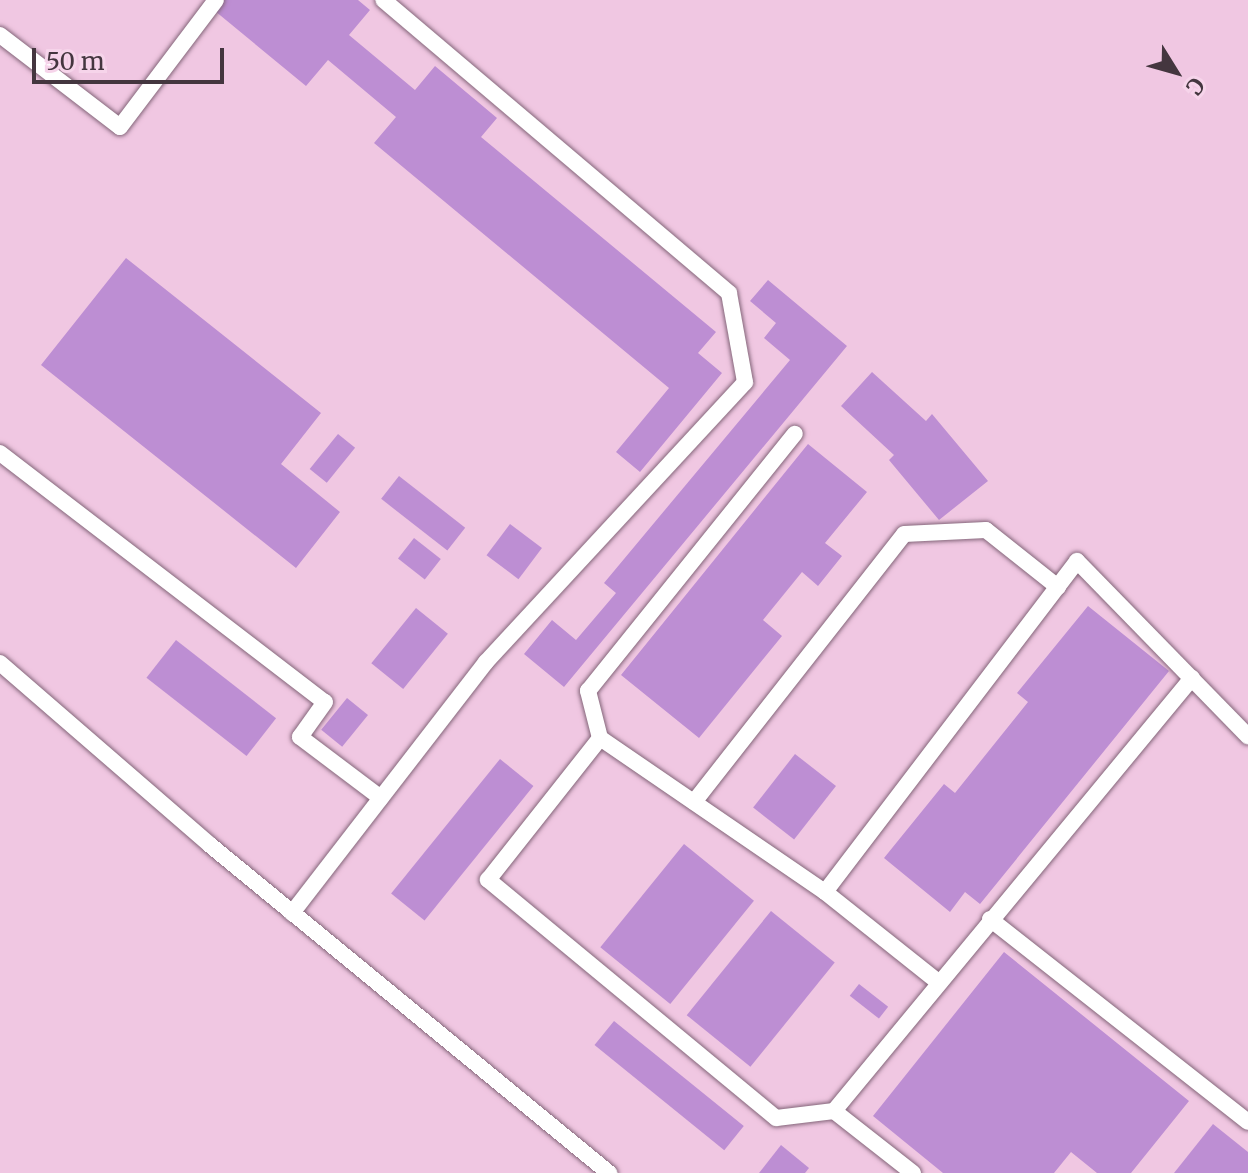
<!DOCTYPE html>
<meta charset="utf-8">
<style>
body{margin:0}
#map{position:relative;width:1248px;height:1173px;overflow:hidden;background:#f6d4ea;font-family:Merriweather,serif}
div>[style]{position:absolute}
.built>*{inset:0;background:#f0c7e2;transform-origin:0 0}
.building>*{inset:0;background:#bd8ed3;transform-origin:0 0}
.roads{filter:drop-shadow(0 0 2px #84667a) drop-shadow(0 0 2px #84667a)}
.lane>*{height:16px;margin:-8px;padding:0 8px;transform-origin:8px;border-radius:8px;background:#fff}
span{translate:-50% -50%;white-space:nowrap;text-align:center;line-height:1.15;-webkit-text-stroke:6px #f6d4ea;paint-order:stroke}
.north{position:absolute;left:1136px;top:32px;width:80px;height:80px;-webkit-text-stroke:6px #f6d4ea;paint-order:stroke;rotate:127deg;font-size:22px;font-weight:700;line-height:32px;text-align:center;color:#44363f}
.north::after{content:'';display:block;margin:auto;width:28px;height:36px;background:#44363f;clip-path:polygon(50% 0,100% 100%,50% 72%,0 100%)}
.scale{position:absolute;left:32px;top:48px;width:192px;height:36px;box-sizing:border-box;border:4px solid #44363f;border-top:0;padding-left:10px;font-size:24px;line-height:28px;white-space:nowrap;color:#44363f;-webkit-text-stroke:6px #f6d4ea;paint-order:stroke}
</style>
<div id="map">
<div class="built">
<i style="left:0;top:0;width:1248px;height:1173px"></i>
</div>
<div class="building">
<i style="clip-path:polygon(224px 0,358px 0,370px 10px,349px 35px,415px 90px,435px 66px,497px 118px,481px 137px,716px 332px,698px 353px,722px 373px,640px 472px,616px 452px,669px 388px,374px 143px,396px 117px,328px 60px,306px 86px,215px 11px)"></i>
<i style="clip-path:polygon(126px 258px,321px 413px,281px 464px,340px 512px,296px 568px,41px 365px)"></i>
<i style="clip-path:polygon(768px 280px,847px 346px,564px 687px,524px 654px,552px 620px,576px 640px,616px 593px,604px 583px,790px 360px,764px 338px,776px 323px,750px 301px)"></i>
<i style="clip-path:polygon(872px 372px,926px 421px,932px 414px,988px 481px,939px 520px,889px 460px,894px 455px,841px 406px)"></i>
<i style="left:338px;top:434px;width:22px;height:45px;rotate:39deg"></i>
<i style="clip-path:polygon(808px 444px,867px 492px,825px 543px,842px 556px,818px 586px,802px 572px,763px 620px,782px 636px,699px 738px,621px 675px)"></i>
<i style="left:399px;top:476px;width:84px;height:29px;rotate:38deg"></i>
<i style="left:510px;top:524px;width:40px;height:39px;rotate:37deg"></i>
<i style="left:414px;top:538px;width:34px;height:26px;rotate:38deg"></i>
<i style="clip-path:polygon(1088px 606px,1169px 671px,980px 904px,965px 892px,950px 912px,884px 858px,944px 784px,955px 793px,1028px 702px,1017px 693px)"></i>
<i style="left:416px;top:608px;width:41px;height:71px;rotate:39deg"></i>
<i style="left:176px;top:640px;width:127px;height:48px;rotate:38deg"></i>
<i style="left:347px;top:698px;width:27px;height:41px;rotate:39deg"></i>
<i style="left:795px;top:754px;width:52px;height:68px;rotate:38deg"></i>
<i style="left:500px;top:759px;width:43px;height:173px;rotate:39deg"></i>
<i style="left:684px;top:844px;width:90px;height:133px;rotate:39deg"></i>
<i style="left:771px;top:911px;width:82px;height:134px;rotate:39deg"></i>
<i style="clip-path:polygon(1004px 952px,1189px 1101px,1131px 1173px,1097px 1173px,1071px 1152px,1054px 1173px,943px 1173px,873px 1116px)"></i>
<i style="left:859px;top:984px;width:37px;height:15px;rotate:38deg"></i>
<i style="left:614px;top:1021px;width:167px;height:31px;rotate:39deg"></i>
<i style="clip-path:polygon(1213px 1124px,1248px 1152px,1248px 1173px,1174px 1173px)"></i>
<i style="clip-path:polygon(781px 1145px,809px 1168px,805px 1173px,759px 1173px)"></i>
</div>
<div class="roads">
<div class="lane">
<i style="left:0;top:35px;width:151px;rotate:37.5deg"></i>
<i style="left:120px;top:127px;width:159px;rotate:-52.9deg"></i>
<i style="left:0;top:453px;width:409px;rotate:37.5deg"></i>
<i style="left:325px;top:702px;width:43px;rotate:125.5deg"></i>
<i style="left:300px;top:737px;width:101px;rotate:37deg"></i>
<i style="left:0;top:663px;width:278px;rotate:40.9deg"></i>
<i style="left:210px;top:845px;width:517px;rotate:39.42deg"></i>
<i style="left:600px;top:738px;width:49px;rotate:-104.3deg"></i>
<i style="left:588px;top:691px;width:330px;rotate:-51.2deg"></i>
<i style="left:694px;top:802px;width:340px;rotate:-51.9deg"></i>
<i style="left:904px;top:534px;width:82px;rotate:-2.8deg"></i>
<i style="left:986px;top:530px;width:92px;rotate:38.4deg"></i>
<i style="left:825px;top:892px;width:416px;rotate:-52.7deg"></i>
<i style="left:1077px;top:561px;width:245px;rotate:45.7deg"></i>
<i style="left:292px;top:913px;width:317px;rotate:-52.3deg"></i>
<i style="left:486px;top:662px;width:381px;rotate:-47.2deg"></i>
<i style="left:745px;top:382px;width:90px;rotate:-100.2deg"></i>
<i style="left:729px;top:293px;width:453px;rotate:-139.7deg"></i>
<i style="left:990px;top:919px;width:328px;rotate:38.2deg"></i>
<i style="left:834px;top:1111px;width:562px;rotate:-50.42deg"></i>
<i style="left:913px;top:1173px;width:100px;rotate:-141.9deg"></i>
<i style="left:834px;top:1111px;width:58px;rotate:173.1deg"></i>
<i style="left:776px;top:1118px;width:374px;rotate:-140.4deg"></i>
<i style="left:488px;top:880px;width:181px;rotate:-51.7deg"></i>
<i style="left:600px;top:738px;width:273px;rotate:34.4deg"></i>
<i style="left:825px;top:892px;width:144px;rotate:38.5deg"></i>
</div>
</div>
<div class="north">С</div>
<div class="scale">50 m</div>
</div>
